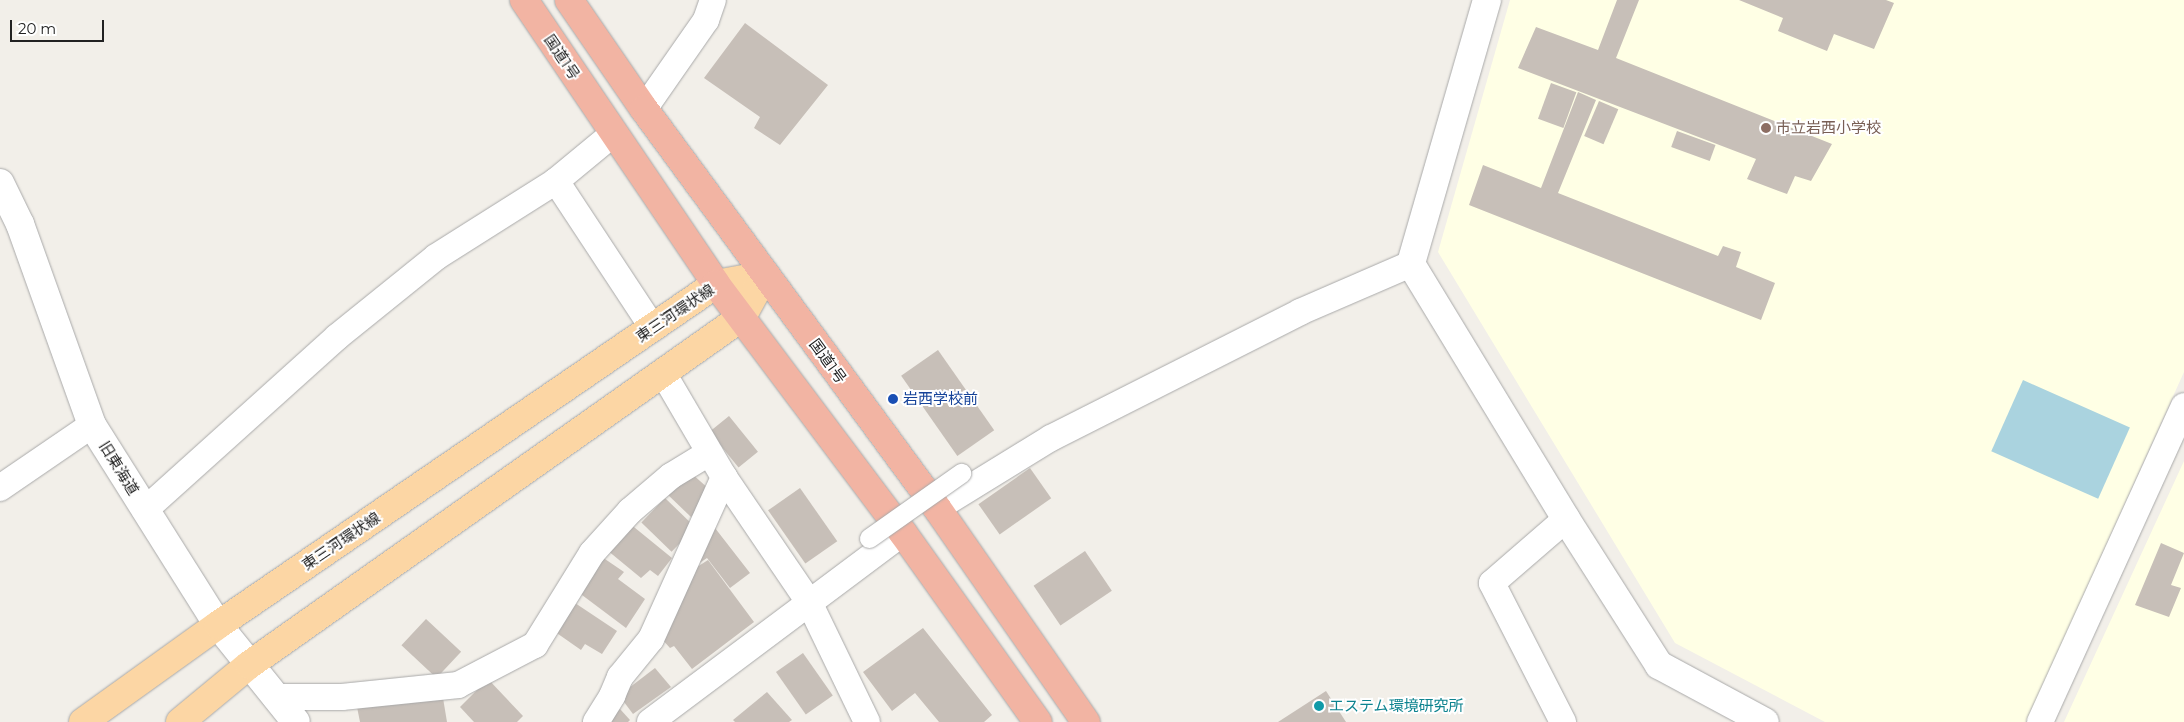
<!DOCTYPE html>
<meta charset="utf-8">
<style>
body{margin:0}
#map{position:relative;width:2184px;height:722px;overflow:hidden;background:#f2efe9;font-family:Montserrat,"Noto Sans JP",sans-serif}
div>[style]{position:absolute}
.education>*{inset:0;background:#ffffe5}
.water>*{inset:0;background:#aad3df;transform-origin:0 0}
.building>*{inset:0;background:#c7bfb8;transform-origin:0 0}
.roads{filter:drop-shadow(0 0 1px #a9a9a9) drop-shadow(0 0 1px #a9a9a9)}
.minor>*{height:26px;margin:-13px;padding:0 13px;transform-origin:13px;border-radius:13px;background:#fff}
.tertiary>*{height:28px;margin:-14px;padding:0 14px;transform-origin:14px;border-radius:14px;background:#fff}
.primary>*{height:28px;margin:-14px;padding:0 14px;transform-origin:14px;border-radius:14px;background:#fcd6a4}
.trunk>*{height:28px;margin:-14px;padding:0 14px;transform-origin:14px;border-radius:14px;background:#f2b4a3}
.bridges{filter:drop-shadow(0 0 1px #a9a9a9) drop-shadow(0 0 1px #a9a9a9)}
.pedestrian-bridge>*{height:19px;margin:-9.5px;padding:0 9.5px;transform-origin:9.5px;border-radius:9.5px;background:#fff}
.dots>*{width:14px;height:14px;translate:-50% -50%;box-sizing:border-box;border:2px solid #fff;border-radius:50%}
span{translate:-50% -50%;white-space:nowrap;text-align:center;line-height:1.15;-webkit-text-stroke:4px #fff;paint-order:stroke}
.street-label{font-size:15px;color:#222}
.education-label{font-size:15px;color:#785e54}
.left{translate:0 -50%;text-align:left}
.transit-label{font-size:15px;color:#164399}
.culture-label{font-size:15px;color:#0d838f}
.scale{position:absolute;left:10px;top:20px;width:94px;height:22px;box-sizing:border-box;border:2px solid #222;border-top:0;padding-left:6px;font-size:15px;line-height:18px;white-space:nowrap;color:#222;-webkit-text-stroke:4px #fff;paint-order:stroke}
</style>
<div id="map">
<div class="education">
<i style="clip-path:polygon(1510px 0,2184px 0,2184px 372px,2026px 722px,1825px 722px,1675px 643px,1438px 252px)"></i>
<i style="clip-path:polygon(2184px 461px,2184px 722px,2064px 722px)"></i>
</div>
<div class="water">
<i style="left:2023px;top:380px;width:117px;height:78px;rotate:24deg"></i>
</div>
<div class="building">
<i style="clip-path:polygon(1617px 0,1639px 0,1616px 58px,1832px 144px,1811px 181px,1795px 176px,1787px 194px,1747px 179px,1756px 159px,1518px 68px,1536px 27px,1598px 50px)"></i>
<i style="clip-path:polygon(1739px 0,1886px 0,1894px 3px,1874px 49px,1834px 34px,1827px 51px,1778px 31px,1783px 18px)"></i>
<i style="clip-path:polygon(745px 23px,828px 85px,780px 145px,754px 128px,760px 117px,704px 78px)"></i>
<i style="left:1551px;top:83px;width:27px;height:38px;rotate:20deg"></i>
<i style="clip-path:polygon(1578px 92px,1596px 100px,1558px 193px,1718px 256px,1723px 246px,1741px 252px,1736px 267px,1775px 283px,1761px 320px,1469px 205px,1483px 165px,1541px 188px)"></i>
<i style="left:1599px;top:101px;width:21px;height:38px;rotate:23deg"></i>
<i style="left:1677px;top:131px;width:41px;height:17px;rotate:20deg"></i>
<i style="left:938px;top:350px;width:98px;height:45px;rotate:55deg"></i>
<i style="left:729px;top:416px;width:46px;height:25px;rotate:51deg"></i>
<i style="left:1030px;top:468px;width:37px;height:63px;rotate:55deg"></i>
<i style="clip-path:polygon(691px 473px,709px 489px,705px 502px,691px 517px,665px 492px)"></i>
<i style="left:800px;top:488px;width:65px;height:39px;rotate:55deg"></i>
<i style="left:665px;top:498px;width:42px;height:34px;rotate:44deg"></i>
<i style="clip-path:polygon(629px 523px,672px 558px,658px 576px,650px 570px,641px 578px,607px 550px)"></i>
<i style="clip-path:polygon(715px 528px,750px 573px,730px 588px,707px 558px,698px 564px,711px 529px)"></i>
<i style="clip-path:polygon(2161px 543px,2184px 553px,2171px 585px,2181px 588px,2169px 617px,2135px 605px)"></i>
<i style="left:1085px;top:551px;width:48px;height:62px;rotate:56deg"></i>
<i style="clip-path:polygon(602px 557px,624px 572px,618px 579px,645px 599px,626px 628px,578px 592px)"></i>
<i style="clip-path:polygon(708px 560px,754px 622px,692px 669px,674px 646px,670px 648px,661px 638px,694px 569px)"></i>
<i style="clip-path:polygon(572px 601px,617px 631px,602px 654px,585px 644px,581px 650px,551px 629px)"></i>
<i style="left:426px;top:619px;width:48px;height:36px;rotate:43deg"></i>
<i style="clip-path:polygon(923px 628px,992px 715px,984px 722px,939px 722px,915px 693px,892px 711px,863px 672px)"></i>
<i style="left:803px;top:653px;width:52px;height:33px;rotate:55deg"></i>
<i style="clip-path:polygon(655px 668px,671px 687px,633px 714px,624px 702px,621px 694px)"></i>
<i style="clip-path:polygon(488px 679px,523px 716px,517px 722px,474px 722px,460px 707px)"></i>
<i style="clip-path:polygon(1326px 691px,1346px 722px,1278px 722px)"></i>
<i style="clip-path:polygon(442px 692px,447px 722px,360px 722px,357px 707px)"></i>
<i style="clip-path:polygon(767px 692px,792px 720px,789px 722px,735px 722px,733px 720px)"></i>
<i style="clip-path:polygon(620px 709px,630px 720px,628px 722px,606px 722px)"></i>
</div>
<div class="roads">
<div class="minor">
<i style="left:644px;top:109px;width:108px;rotate:-55.1deg"></i>
<i style="left:706px;top:20px;width:21px;rotate:-71deg"></i>
<i style="left:556px;top:181px;width:176px;rotate:56.6deg"></i>
<i style="left:663px;top:373px;width:121px;rotate:59.6deg"></i>
<i style="left:724px;top:477px;width:151px;rotate:55.8deg"></i>
<i style="left:809px;top:602px;width:133px;rotate:64.2deg"></i>
<i style="left:0;top:488px;width:112px;rotate:-34.4deg"></i>
<i style="left:937px;top:508px;width:134px;rotate:-31.6deg"></i>
<i style="left:1051px;top:438px;width:279px;rotate:-26.8deg"></i>
<i style="left:1300px;top:312px;width:121px;rotate:-23.4deg"></i>
<i style="left:145px;top:510px;width:258px;rotate:-42deg"></i>
<i style="left:337px;top:337px;width:127px;rotate:-38.9deg"></i>
<i style="left:436px;top:257px;width:142px;rotate:-32.3deg"></i>
<i style="left:556px;top:181px;width:75px;rotate:-39.6deg"></i>
<i style="left:275px;top:697px;width:67px"></i>
<i style="left:342px;top:697px;width:117px;rotate:-5.9deg"></i>
<i style="left:458px;top:685px;width:87px;rotate:-27.5deg"></i>
<i style="left:535px;top:645px;width:108px;rotate:-58.2deg"></i>
<i style="left:592px;top:553px;width:57px;rotate:-47.9deg"></i>
<i style="left:630px;top:511px;width:54px;rotate:-40.5deg"></i>
<i style="left:671px;top:476px;width:44px;rotate:-31.2deg"></i>
<i style="left:596px;top:722px;width:31px;rotate:-58deg"></i>
<i style="left:612px;top:696px;width:21px;rotate:-67deg"></i>
<i style="left:620px;top:677px;width:49px;rotate:-50.8deg"></i>
<i style="left:651px;top:639px;width:178px;rotate:-65.7deg"></i>
<i style="left:650px;top:722px;width:316px;rotate:-36.8deg"></i>
<i style="left:1563px;top:722px;width:156px;rotate:-117.1deg"></i>
<i style="left:1492px;top:583px;width:98px;rotate:-40.9deg"></i>
<i style="left:2040px;top:722px;width:347px;rotate:-65.5deg"></i>
</div>
<div class="tertiary">
<i style="left:1487px;top:0;width:275px;rotate:106.1deg"></i>
<i style="left:1411px;top:264px;width:298px;rotate:58.7deg"></i>
<i style="left:1566px;top:519px;width:173px;rotate:57.5deg"></i>
<i style="left:1659px;top:665px;width:120px;rotate:28.3deg"></i>
<i style="left:0;top:183px;width:46px;rotate:64deg"></i>
<i style="left:20px;top:224px;width:214px;rotate:70.3deg"></i>
<i style="left:92px;top:425px;width:236px;rotate:57.8deg"></i>
<i style="left:218px;top:625px;width:124px;rotate:51.2deg"></i>
</div>
<div class="primary">
<i style="left:83px;top:722px;width:166px;rotate:-35.7deg"></i>
<i style="left:218px;top:625px;width:604px;rotate:-34.4deg"></i>
<i style="left:716px;top:284px;width:50px;rotate:-10.4deg"></i>
<i style="left:180px;top:722px;width:89px;rotate:-39.6deg"></i>
<i style="left:249px;top:665px;width:603px;rotate:-35.22deg"></i>
<i style="left:742px;top:317px;width:48px;rotate:-61.3deg"></i>
</div>
<div class="trunk">
<i style="left:524px;top:0;width:343px;rotate:55.9deg"></i>
<i style="left:716px;top:284px;width:311px;rotate:53.1deg"></i>
<i style="left:903px;top:533px;width:232px;rotate:54.5deg"></i>
<i style="left:569px;top:0;width:132px;rotate:55.5deg"></i>
<i style="left:644px;top:109px;width:495px;rotate:53.7deg"></i>
<i style="left:937px;top:508px;width:261px;rotate:55.2deg"></i>
</div>
</div>
<div class="bridges">
<div class="pedestrian-bridge">
<i style="left:869px;top:538px;width:113px;rotate:-35.2deg"></i>
</div>
</div>
<div class="dots">
<i style="left:1766px;top:128px;background:#8d6e63"></i>
<i style="left:893px;top:399px;background:#1a4fb4"></i>
<i style="left:1319px;top:706px;background:#0f9aa8"></i>
</div>
<div class="street-label">
<span style="left:562px;top:57px;rotate:56deg">国道1号</span>
<span style="left:675px;top:313px;rotate:-34deg">東三河環状線</span>
<span style="left:828px;top:361px;rotate:54deg">国道1号</span>
<span style="left:119px;top:468px;rotate:58deg">旧東海道</span>
<span style="left:341px;top:541px;rotate:-34deg">東三河環状線</span>
</div>
<div class="education-label">
<span class="left" style="left:1776px;top:128px">市立岩西小学校</span>
</div>
<div class="transit-label">
<span class="left" style="left:903px;top:399px">岩西学校前</span>
</div>
<div class="culture-label">
<span class="left" style="left:1329px;top:706px">エステム環境研究所</span>
</div>
<div class="scale">20 m</div>
</div>
